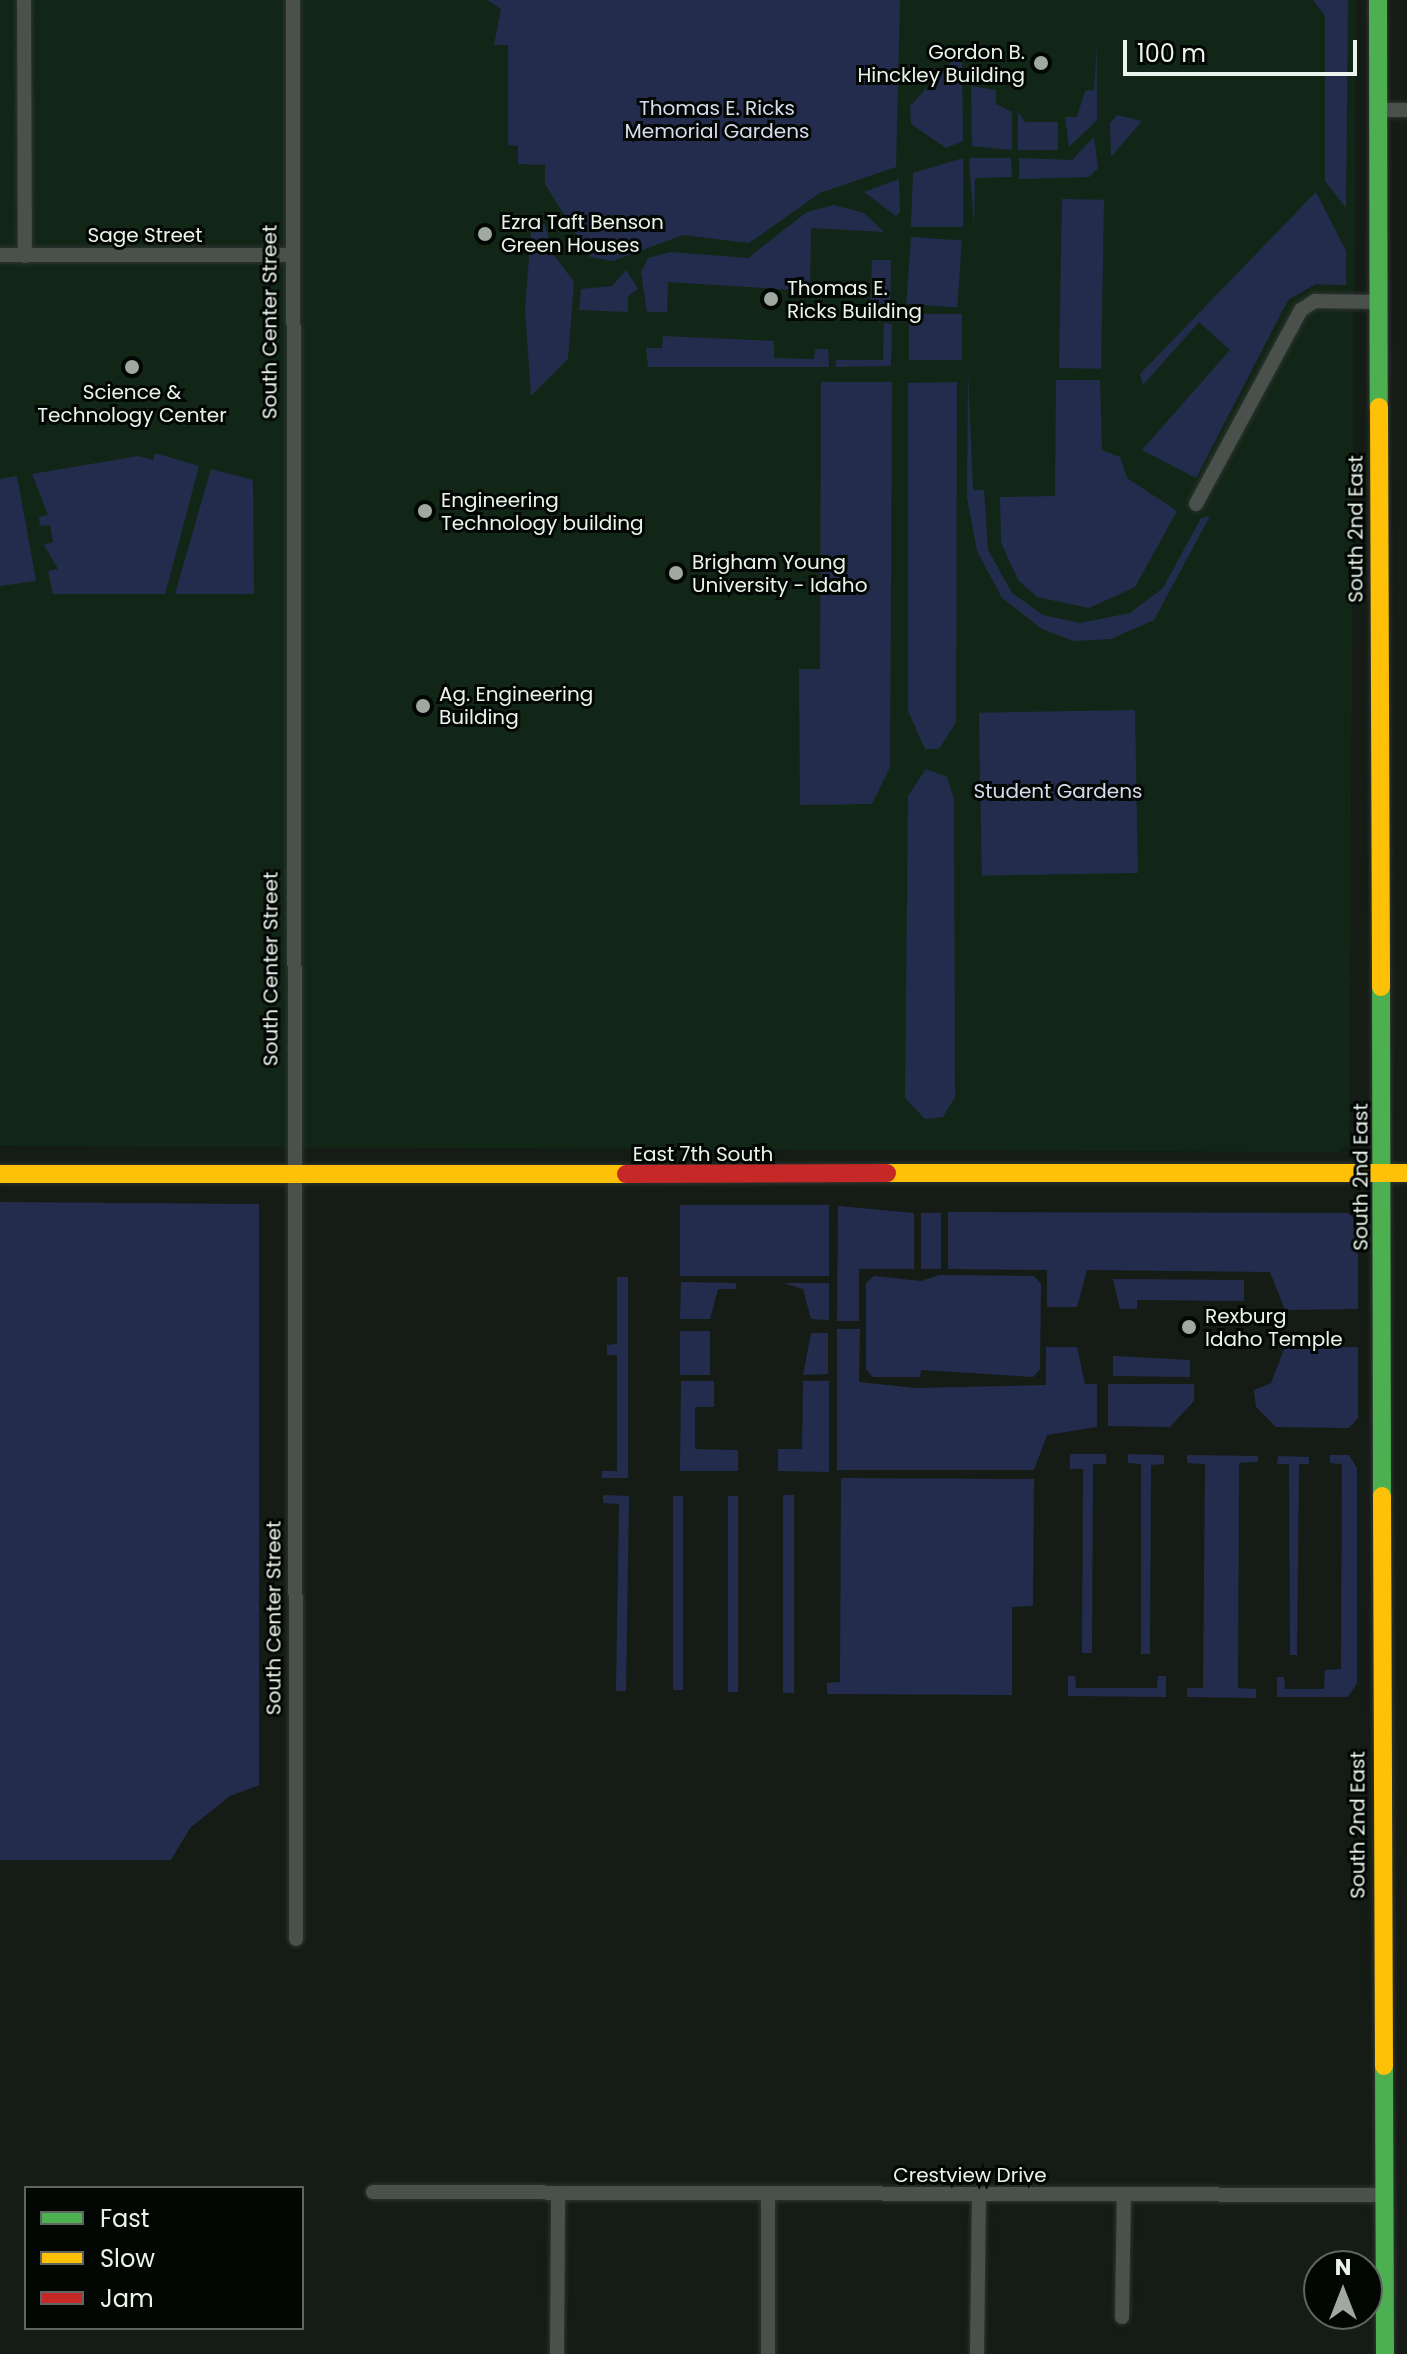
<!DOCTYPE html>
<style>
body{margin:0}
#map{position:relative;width:1407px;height:2354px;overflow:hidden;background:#141c15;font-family:Poppins,sans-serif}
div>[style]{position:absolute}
.built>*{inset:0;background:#122617}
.green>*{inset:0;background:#242c4d;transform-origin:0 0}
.roads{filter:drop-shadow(0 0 2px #2f3430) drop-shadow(0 0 2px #2f3430)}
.street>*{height:14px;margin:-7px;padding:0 7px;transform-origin:7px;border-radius:7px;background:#4a504b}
.fast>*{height:18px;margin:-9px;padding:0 9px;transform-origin:9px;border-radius:9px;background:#4caf50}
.slow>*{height:18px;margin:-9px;padding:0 9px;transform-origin:9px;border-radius:9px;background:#ffc107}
.jam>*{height:18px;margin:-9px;padding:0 9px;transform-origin:9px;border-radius:9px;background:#c62828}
.dots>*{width:22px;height:22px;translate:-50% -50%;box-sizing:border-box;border:4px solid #030704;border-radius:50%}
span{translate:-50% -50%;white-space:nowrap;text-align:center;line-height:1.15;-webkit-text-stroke:6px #030704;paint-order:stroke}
.poi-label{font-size:20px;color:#eaf4ec}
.right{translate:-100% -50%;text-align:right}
.left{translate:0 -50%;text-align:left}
.park-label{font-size:20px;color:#d6dbee}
.street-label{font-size:20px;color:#eaf4ec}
.legend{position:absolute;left:24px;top:2186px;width:280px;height:144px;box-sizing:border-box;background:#030704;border:2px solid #5f6661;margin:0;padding:10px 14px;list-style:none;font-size:24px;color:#eaf4ec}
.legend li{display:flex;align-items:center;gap:16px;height:40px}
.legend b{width:40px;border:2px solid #5f6661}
.north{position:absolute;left:1303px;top:2250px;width:80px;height:80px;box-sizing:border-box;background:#030704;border:2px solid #5f6661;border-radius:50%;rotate:0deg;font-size:22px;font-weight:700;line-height:32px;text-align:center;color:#eaf4ec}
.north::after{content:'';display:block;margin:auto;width:28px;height:36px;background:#9fa8a1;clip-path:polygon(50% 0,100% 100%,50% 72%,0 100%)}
.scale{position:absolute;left:1123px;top:40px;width:234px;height:36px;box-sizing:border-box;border:4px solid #eaf4ec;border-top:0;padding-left:10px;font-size:24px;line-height:28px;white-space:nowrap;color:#eaf4ec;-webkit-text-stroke:6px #030704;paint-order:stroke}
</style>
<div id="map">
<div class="built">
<i style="clip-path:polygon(0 0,1356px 0,1349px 1145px,1337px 1152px,0 1146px)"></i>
</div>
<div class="green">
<i style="clip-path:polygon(487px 0,900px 0,896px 167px,820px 193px,749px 243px,683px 235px,613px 261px,590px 257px,545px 184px,545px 165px,518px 164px,518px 146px,508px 145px,508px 45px,494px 45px,501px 9px)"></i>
<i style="clip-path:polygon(1313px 0,1348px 0,1346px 208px,1325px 181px,1325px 16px)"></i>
<i style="clip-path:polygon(1097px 46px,1097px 120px,1069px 147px,1065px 117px,1077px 117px,1085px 91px,1094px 90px)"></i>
<i style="clip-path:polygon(954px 59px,962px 62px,963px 141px,946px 148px,911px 124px,910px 106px)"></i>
<i style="clip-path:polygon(971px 86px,996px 90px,996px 104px,1012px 112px,1012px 150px,972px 146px)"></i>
<i style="clip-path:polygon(1018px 112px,1025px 122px,1058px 122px,1058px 150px,1018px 150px)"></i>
<i style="clip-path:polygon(1117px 115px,1142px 121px,1111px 157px,1110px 123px)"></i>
<i style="clip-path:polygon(1094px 137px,1098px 168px,1089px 177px,1019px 179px,1019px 158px,1072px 160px)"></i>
<i style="clip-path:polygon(963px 158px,963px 227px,911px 227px,913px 173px)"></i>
<i style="clip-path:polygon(969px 158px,1011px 158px,1012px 177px,975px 178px,974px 227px)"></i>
<i style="clip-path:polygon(899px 179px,900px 212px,896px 216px,864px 192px)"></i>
<i style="clip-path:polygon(1316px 192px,1346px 251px,1346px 285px,1316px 284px,1288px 300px,1196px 478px,1142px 450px,1230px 350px,1199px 322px,1143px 385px,1140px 374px)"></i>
<i style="left:1062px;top:199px;width:42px;height:169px;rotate:1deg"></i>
<i style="clip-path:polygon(834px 205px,864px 213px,884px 232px,811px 228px,810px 291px,668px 282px,667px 312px,647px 312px,641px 272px,648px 258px,671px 252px,748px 258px,807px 212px)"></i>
<i style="clip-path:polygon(532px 219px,545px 225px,553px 254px,574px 282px,568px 359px,531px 396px,525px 309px)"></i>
<i style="left:911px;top:237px;width:51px;height:67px;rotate:4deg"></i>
<i style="clip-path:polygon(872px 260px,891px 260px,890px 315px,870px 309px)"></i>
<i style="clip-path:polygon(626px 270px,638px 289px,628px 296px,628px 312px,579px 310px,581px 289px,612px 286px)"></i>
<i style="left:909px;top:314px;width:53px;height:46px"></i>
<i style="clip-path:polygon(884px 322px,892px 325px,891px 366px,836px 367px,836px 360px,883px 360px)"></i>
<i style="clip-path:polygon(663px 336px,774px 341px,774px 358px,814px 359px,815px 349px,828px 349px,829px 367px,648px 367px,646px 348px,662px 348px)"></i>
<i style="clip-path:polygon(968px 372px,973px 490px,984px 490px,988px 550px,1012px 593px,1043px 615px,1080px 623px,1130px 613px,1163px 588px,1201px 518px,1210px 516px,1154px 620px,1111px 639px,1074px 641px,1042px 629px,1002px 598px,977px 551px,967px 498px)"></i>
<i style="clip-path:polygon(1056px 380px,1100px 380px,1102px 450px,1120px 457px,1127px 478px,1177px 511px,1135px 587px,1089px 608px,1037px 597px,1018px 580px,1001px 542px,1000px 497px,1055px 496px)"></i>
<i style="clip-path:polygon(821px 382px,892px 382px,890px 767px,872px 804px,800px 805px,799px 669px,820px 669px)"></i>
<i style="clip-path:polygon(957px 382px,956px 722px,939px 749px,925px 749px,908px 711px,908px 383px)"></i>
<i style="clip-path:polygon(155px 453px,199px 466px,165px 594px,53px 594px,48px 571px,58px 569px,44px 545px,53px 542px,50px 525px,40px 526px,39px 517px,48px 515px,32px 474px,138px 456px,153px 460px)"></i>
<i style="clip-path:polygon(211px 469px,253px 480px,254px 594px,175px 594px)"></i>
<i style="clip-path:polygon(17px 476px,36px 581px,0 586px,0 479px)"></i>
<i style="left:1135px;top:710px;width:163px;height:156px;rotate:89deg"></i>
<i style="clip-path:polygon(926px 769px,947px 777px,954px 799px,955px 1097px,943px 1117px,925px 1119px,905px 1098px,908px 796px)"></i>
<i style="clip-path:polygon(0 1202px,259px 1204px,259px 1785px,230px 1796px,190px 1828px,171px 1860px,0 1860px)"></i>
<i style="left:680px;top:1205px;width:149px;height:71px"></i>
<i style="clip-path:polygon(838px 1206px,914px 1213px,914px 1269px,859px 1269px,859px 1321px,837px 1321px)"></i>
<i style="clip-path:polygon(948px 1212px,1348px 1213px,1358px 1222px,1358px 1309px,1285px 1310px,1270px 1272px,1087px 1270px,1077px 1307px,1047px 1307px,1047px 1270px,948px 1269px)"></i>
<i style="left:921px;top:1213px;width:20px;height:56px"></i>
<i style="clip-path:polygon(940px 1275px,1034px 1276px,1041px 1284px,1040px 1369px,1033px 1377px,921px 1370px,920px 1377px,873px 1377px,866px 1369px,866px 1283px,874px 1276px,921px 1281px)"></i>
<i style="clip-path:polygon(617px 1277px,628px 1277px,628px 1478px,602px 1478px,602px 1471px,617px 1471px,617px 1355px,607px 1355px,607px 1345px,617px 1344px)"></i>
<i style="clip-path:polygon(1113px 1279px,1244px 1280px,1244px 1301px,1137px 1300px,1137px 1309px,1120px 1309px)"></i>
<i style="clip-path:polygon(681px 1282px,736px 1283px,736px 1289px,718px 1289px,710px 1319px,680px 1319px)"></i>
<i style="clip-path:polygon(783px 1283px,829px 1283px,829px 1320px,811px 1319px,803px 1289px)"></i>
<i style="clip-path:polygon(837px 1329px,860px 1329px,859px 1382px,915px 1388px,1046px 1385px,1046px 1347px,1077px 1347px,1085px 1384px,1097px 1384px,1097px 1427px,1047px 1435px,1034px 1470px,837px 1470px)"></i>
<i style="left:680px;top:1331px;width:30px;height:44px"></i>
<i style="clip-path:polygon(811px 1333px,828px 1333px,828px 1374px,803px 1375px)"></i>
<i style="clip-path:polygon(1285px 1347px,1358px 1347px,1358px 1418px,1349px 1428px,1276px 1427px,1256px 1407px,1254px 1390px,1271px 1383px)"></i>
<i style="clip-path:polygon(1113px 1356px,1190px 1360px,1190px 1377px,1113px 1376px)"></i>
<i style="clip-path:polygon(681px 1381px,714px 1381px,714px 1407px,695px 1407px,695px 1449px,738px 1450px,738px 1471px,680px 1471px)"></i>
<i style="clip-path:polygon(803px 1381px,829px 1381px,829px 1472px,778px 1471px,778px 1449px,802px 1449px)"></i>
<i style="clip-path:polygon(1108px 1384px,1194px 1384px,1194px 1401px,1170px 1427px,1108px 1426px)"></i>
<i style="clip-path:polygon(1070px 1454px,1106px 1454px,1106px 1464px,1093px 1464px,1092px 1653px,1082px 1653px,1083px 1469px,1070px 1469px)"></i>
<i style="clip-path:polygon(1128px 1454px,1164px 1455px,1164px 1464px,1151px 1465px,1150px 1654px,1141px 1654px,1141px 1464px,1128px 1463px)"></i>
<i style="clip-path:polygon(1187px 1455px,1258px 1456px,1258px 1462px,1239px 1463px,1238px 1688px,1256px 1689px,1256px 1698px,1187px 1697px,1187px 1688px,1203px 1688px,1205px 1464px,1187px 1463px)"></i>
<i style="clip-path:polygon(1330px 1455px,1349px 1455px,1357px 1468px,1357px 1683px,1348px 1697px,1277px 1697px,1277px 1677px,1284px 1677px,1285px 1689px,1324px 1689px,1325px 1670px,1341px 1669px,1342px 1464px,1330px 1463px)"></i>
<i style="clip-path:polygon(1278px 1456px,1309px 1457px,1309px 1464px,1299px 1464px,1297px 1655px,1290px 1655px,1289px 1464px,1277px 1464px)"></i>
<i style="clip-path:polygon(841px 1478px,1034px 1479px,1033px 1606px,1012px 1607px,1012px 1695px,827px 1694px,827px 1683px,840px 1682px)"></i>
<i style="clip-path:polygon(603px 1495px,629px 1496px,626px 1691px,616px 1691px,619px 1504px,603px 1503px)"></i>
<i style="left:783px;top:1495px;width:11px;height:198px"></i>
<i style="left:673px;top:1496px;width:10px;height:194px"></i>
<i style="left:728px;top:1496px;width:10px;height:196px"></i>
<i style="clip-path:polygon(1068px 1676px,1075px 1676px,1076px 1688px,1157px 1688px,1158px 1676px,1166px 1676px,1166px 1697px,1068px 1696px)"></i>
</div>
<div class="roads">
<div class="street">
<i style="left:24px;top:0;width:256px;rotate:89.8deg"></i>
<i style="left:293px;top:0;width:1939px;rotate:89.91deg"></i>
<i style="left:1379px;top:110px;width:28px"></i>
<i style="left:0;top:255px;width:289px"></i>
<i style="left:1196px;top:504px;width:221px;rotate:-61.6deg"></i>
<i style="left:1301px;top:310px;width:17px;rotate:-33deg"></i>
<i style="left:1315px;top:301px;width:62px;rotate:0.9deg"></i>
<i style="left:373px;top:2192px;width:1009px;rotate:0.17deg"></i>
<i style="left:1122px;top:2317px;width:122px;rotate:-89.1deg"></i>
<i style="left:557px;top:2354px;width:160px;rotate:-89.6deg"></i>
<i style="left:768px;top:2354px;width:160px;rotate:-90deg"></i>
<i style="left:977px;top:2354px;width:159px;rotate:-89.3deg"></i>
</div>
<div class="fast">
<i style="left:1378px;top:0;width:407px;rotate:89.9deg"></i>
<i style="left:1381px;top:987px;width:509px;rotate:89.89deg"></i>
<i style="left:1384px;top:2066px;width:288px;rotate:89.8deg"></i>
</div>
<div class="slow">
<i style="left:1379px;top:407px;width:580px;rotate:89.8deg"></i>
<i style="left:887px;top:1173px;width:520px"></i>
<i style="left:0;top:1174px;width:626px"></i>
<i style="left:1382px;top:1496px;width:570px;rotate:89.8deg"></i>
</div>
<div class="jam">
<i style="left:626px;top:1174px;width:261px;rotate:-0.2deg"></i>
</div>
</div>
<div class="dots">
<i style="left:1041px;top:63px;background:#9fa8a1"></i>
<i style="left:485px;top:234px;background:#9fa8a1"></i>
<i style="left:771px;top:299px;background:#9fa8a1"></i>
<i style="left:132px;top:367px;background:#9fa8a1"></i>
<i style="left:425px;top:511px;background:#9fa8a1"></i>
<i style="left:676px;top:573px;background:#9fa8a1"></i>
<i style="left:423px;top:706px;background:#9fa8a1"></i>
<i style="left:1189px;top:1327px;background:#9fa8a1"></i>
</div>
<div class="poi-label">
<span class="right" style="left:1025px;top:64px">Gordon B.<br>Hinckley Building</span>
<span class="left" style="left:501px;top:234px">Ezra Taft Benson<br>Green Houses</span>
<span class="left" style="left:787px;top:300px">Thomas E.<br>Ricks Building</span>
<span style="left:132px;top:404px">Science &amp;<br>Technology Center</span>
<span class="left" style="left:441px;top:512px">Engineering<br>Technology building</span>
<span class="left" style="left:692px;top:574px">Brigham Young<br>University - Idaho</span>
<span class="left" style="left:439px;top:706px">Ag. Engineering<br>Building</span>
<span class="left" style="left:1205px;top:1328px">Rexburg<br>Idaho Temple</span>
</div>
<div class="park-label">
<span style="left:717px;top:120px">Thomas E. Ricks<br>Memorial Gardens</span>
<span style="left:1058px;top:791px">Student Gardens</span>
</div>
<div class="street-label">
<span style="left:145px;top:235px">Sage Street</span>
<span style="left:270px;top:322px;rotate:-90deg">South Center Street</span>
<span style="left:1356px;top:529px;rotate:-90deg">South 2nd East</span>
<span style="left:271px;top:969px;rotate:-90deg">South Center Street</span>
<span style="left:703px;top:1154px">East 7th South</span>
<span style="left:1361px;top:1177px;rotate:-90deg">South 2nd East</span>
<span style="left:274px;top:1618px;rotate:-90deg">South Center Street</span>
<span style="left:1358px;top:1825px;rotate:-90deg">South 2nd East</span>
<span style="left:970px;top:2175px">Crestview Drive</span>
</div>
<ul class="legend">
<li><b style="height:10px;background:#4caf50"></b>Fast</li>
<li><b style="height:10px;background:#ffc107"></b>Slow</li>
<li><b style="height:10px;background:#c62828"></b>Jam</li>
</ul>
<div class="north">N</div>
<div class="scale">100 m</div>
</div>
